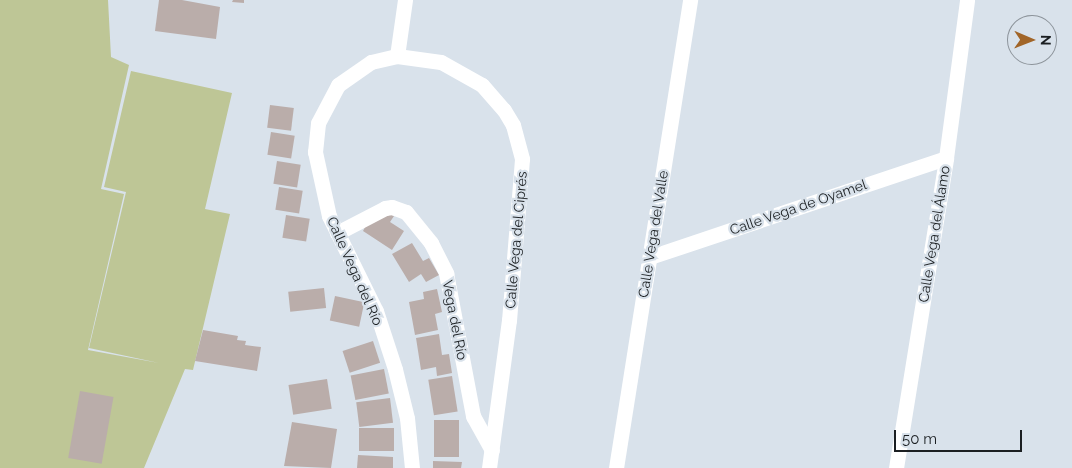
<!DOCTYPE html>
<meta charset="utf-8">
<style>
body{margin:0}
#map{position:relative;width:1072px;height:468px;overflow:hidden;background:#d9e2eb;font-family:Raleway,sans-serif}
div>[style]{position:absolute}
.green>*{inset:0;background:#bec696}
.building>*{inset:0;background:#baadaa;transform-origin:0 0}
.minor>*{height:15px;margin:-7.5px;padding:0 7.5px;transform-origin:7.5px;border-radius:7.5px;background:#fff}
span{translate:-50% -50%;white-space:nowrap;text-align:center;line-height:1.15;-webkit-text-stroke:4.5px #d9e2eb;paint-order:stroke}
.street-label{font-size:14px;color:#1b1f22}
.north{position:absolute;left:1007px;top:15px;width:50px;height:50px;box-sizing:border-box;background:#d9e2eb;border:1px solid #8d949b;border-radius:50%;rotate:91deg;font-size:14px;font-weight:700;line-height:20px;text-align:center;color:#1b1f22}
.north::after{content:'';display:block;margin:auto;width:18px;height:22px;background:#a16528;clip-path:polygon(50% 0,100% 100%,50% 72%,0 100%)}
.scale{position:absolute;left:894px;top:430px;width:128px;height:22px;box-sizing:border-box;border:2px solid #1b1f22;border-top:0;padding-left:6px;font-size:15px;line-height:18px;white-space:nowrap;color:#1b1f22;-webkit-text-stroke:4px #d9e2eb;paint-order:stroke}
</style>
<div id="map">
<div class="green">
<i style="clip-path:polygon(0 0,108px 0,111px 57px,129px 65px,101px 189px,124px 194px,88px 350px,159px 363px,89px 348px,126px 192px,104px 187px,131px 71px,232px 93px,205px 209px,230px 214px,193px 370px,185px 369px,144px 468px,0 468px)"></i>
</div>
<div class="building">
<i style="clip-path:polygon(159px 0,182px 0,220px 7px,216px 39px,155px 31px)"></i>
<i style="clip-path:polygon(233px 0,244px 0,244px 3px,232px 2px)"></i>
<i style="left:270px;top:105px;width:24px;height:23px;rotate:7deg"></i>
<i style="left:271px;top:132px;width:24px;height:23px;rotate:9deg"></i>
<i style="left:277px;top:161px;width:24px;height:23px;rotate:9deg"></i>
<i style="left:279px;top:187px;width:24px;height:23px;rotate:9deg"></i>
<i style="clip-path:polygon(375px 208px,394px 216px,390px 222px,404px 231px,392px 250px,363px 231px)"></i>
<i style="left:286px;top:215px;width:24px;height:23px;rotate:9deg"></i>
<i style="clip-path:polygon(412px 243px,423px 261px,429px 258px,439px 275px,426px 282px,421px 274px,409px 282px,392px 254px)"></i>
<i style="left:324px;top:288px;width:20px;height:36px;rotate:84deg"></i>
<i style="clip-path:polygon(437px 289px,442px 312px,435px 314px,438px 330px,415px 335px,409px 302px,424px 299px,423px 292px)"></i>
<i style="left:335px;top:296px;width:30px;height:25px;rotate:12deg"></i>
<i style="clip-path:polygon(203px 330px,238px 336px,237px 340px,246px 341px,245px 345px,261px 347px,257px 371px,195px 361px)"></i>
<i style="clip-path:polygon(439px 334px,442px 355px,449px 354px,452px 373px,437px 376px,436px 367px,421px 370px,416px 338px)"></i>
<i style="left:373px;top:341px;width:23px;height:32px;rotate:72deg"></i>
<i style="left:384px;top:369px;width:25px;height:34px;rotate:79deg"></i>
<i style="left:452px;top:376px;width:36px;height:24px;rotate:81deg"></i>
<i style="left:327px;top:379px;width:30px;height:39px;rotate:81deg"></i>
<i style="left:80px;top:391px;width:34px;height:68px;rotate:10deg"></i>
<i style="left:390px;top:398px;width:25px;height:34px;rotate:83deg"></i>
<i style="left:434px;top:420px;width:25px;height:37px"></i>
<i style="clip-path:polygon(292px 422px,337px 429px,331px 468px,284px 466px)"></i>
<i style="left:359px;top:428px;width:35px;height:23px"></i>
<i style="clip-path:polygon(358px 455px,393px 457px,393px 468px,357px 468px)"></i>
<i style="clip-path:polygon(433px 461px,462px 462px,461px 468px,433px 468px)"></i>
</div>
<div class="minor">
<i style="left:397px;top:56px;width:57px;rotate:-81.9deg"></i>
<i style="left:337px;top:233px;width:54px;rotate:-27.5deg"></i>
<i style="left:385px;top:208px;width:7px;rotate:-8deg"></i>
<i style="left:392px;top:207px;width:15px;rotate:20deg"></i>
<i style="left:406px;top:212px;width:40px;rotate:51deg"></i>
<i style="left:431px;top:243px;width:34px;rotate:63deg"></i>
<i style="left:446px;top:273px;width:146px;rotate:79.3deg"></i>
<i style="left:473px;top:416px;width:39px;rotate:61deg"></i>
<i style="left:650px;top:257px;width:312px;rotate:-18.5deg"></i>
<i style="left:412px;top:468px;width:50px;rotate:-95.7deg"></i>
<i style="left:407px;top:418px;width:50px;rotate:-103.8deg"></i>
<i style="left:395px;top:369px;width:61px;rotate:-108.1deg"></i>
<i style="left:376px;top:311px;width:106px;rotate:-116.3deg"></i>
<i style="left:329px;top:216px;width:66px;rotate:-102.3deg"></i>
<i style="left:315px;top:152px;width:29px;rotate:-84deg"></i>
<i style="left:318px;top:123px;width:43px;rotate:-62.2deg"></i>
<i style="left:338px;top:85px;width:40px;rotate:-34.9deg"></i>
<i style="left:371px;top:62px;width:27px;rotate:-13deg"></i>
<i style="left:397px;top:56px;width:44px;rotate:7.8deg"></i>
<i style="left:441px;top:62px;width:47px;rotate:29.3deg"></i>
<i style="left:482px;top:85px;width:33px;rotate:49deg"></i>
<i style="left:504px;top:110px;width:17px;rotate:59deg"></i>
<i style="left:513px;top:125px;width:35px;rotate:75deg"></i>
<i style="left:522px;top:159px;width:162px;rotate:94.6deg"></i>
<i style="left:509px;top:320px;width:149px;rotate:97.7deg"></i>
<i style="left:616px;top:468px;width:474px;rotate:-81deg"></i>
<i style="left:896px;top:468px;width:314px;rotate:-80.8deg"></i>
<i style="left:946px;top:158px;width:159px;rotate:-82.4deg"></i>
</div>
<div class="street-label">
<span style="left:798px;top:207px;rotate:-19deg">Calle Vega de Oyamel</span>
<span style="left:653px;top:234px;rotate:-81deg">Calle Vega del Valle</span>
<span style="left:934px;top:234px;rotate:-81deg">Calle Vega del Álamo</span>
<span style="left:516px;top:240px;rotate:-85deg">Calle Vega del Ciprés</span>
<span style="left:355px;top:271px;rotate:66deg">Calle Vega del Río</span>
<span style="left:455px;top:320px;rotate:79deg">Vega del Río</span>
</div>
<div class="north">N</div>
<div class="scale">50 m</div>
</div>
